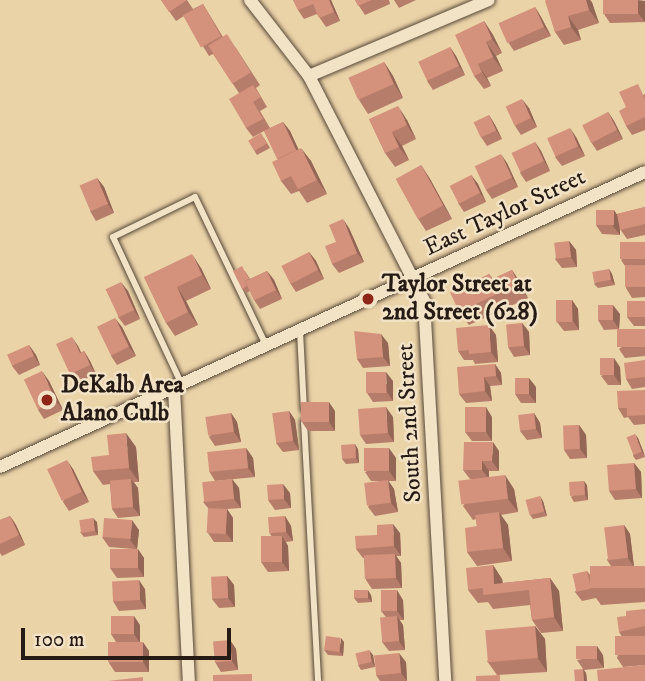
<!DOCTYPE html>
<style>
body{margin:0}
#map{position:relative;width:645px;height:681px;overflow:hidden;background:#ebd3a8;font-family:"IM FELL DW Pica",serif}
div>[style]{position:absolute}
.roads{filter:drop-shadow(0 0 2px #564839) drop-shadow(0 0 2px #564839)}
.service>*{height:6px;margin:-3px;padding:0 3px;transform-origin:3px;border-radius:3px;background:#f2e2c6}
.minor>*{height:12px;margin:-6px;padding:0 6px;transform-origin:6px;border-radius:6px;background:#f2e2c6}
.wall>*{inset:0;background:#b67d6a}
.shaded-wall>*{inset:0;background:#946656}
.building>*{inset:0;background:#d4917b;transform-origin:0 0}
.dots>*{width:19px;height:19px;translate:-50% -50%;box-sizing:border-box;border:4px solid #f2e2c6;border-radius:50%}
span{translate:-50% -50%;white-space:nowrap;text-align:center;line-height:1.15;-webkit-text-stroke:5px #f2e2c6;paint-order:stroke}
.street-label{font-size:24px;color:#251a14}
.poi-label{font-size:24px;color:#251a14;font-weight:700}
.left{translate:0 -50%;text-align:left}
.scale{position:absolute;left:21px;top:628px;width:210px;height:32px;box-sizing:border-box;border:4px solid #251a14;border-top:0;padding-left:9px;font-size:21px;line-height:24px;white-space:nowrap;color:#251a14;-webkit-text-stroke:5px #f2e2c6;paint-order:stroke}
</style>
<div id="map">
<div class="roads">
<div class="service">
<i style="left:300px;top:331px;width:79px;rotate:87.1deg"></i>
<i style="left:182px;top:385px;width:163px;rotate:-115deg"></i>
<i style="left:113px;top:237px;width:91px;rotate:-26deg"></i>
<i style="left:195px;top:197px;width:164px;rotate:64.4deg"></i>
<i style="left:304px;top:421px;width:260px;rotate:86.9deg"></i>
</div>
<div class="minor">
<i style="left:250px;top:0;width:96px;rotate:52.2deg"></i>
<i style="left:309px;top:76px;width:253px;rotate:62.9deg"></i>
<i style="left:424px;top:301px;width:381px;rotate:86.8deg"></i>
<i style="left:309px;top:76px;width:195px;rotate:-22.9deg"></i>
<i style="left:174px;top:388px;width:293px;rotate:87.1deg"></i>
<i style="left:0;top:467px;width:709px;rotate:-24.58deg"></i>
</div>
</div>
<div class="wall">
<i style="clip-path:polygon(161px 0,187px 0,193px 9px,203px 4px,223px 37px,236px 48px,260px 85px,256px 88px,267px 107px,260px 111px,270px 128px,283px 122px,290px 131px,298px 149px,311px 161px,327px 194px,307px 203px,299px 191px,291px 194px,281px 181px,278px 159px,264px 131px,253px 137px,246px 128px,239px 93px,213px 54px,209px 56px,184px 16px,176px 21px)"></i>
<i style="clip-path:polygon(293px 0,331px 0,340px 21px,326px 27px,317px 14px,304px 19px,298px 10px)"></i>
<i style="clip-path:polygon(355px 0,389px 0,390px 4px,365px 15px)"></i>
<i style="clip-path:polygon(394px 0,416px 0,399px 8px)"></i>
<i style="clip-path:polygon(546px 0,590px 0,599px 23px,578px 30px,581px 40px,564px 45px,555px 32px)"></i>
<i style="clip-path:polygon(645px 1px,645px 22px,610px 23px,604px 14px)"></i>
<i style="clip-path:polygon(535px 7px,541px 17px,551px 36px,514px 51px,508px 42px)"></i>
<i style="clip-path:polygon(484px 21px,493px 35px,502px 53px,496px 56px,503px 71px,487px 78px,491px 86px,484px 89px,474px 76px)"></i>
<i style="clip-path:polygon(450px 47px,456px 56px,465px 75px,433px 90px,427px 81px)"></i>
<i style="clip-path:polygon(384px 62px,393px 76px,403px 98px,368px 114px,359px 100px)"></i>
<i style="clip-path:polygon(645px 94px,645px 130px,632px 135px,626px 126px,626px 107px)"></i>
<i style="clip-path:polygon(529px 108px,537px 127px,521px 135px,515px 126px)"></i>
<i style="clip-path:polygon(608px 112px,614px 121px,623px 139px,597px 151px,591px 142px)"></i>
<i style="clip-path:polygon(489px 115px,495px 125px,502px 139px,487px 146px,481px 137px)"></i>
<i style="clip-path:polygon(369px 119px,407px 120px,416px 139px,402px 146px,409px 160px,395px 167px,385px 153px)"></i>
<i style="clip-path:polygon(576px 137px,585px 156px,562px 166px,555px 157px)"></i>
<i style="clip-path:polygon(264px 138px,270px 148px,257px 155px,254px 150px)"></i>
<i style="clip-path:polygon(535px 142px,541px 151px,550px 171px,526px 182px,520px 173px)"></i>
<i style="clip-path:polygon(507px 163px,518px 187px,492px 199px,486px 190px)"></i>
<i style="clip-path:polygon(421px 165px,430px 179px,452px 219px,426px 231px,417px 217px)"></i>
<i style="clip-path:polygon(471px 175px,478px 184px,486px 202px,464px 212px,458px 203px)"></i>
<i style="clip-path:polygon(97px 178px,104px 187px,114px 213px,96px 221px,90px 211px)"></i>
<i style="clip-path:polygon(645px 207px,645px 235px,627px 239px,620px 229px,620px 235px,602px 234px,596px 225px,617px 214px)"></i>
<i style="clip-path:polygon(349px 228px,364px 262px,339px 273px,332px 264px,336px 242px)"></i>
<i style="clip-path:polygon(569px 241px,576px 250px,577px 267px,562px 268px,555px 259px)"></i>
<i style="clip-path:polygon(645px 242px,645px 297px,632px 298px,626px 288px,625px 266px,621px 260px)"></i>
<i style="clip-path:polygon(309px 252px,316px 261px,324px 279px,296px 292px,290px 283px)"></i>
<i style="clip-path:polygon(201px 268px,211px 289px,186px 301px,198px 325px,175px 336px,166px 323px,144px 277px)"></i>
<i style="clip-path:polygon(609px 269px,612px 274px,615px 285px,598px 288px,594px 284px)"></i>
<i style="clip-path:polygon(512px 270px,521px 284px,528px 298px,469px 325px,459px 312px,489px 274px,493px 279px)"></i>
<i style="clip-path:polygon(245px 271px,250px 279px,267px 271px,274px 280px,282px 299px,260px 309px,254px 300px,250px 291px,246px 293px,242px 289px)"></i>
<i style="clip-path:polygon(128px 291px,140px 319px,125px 326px,118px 317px)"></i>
<i style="clip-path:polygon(572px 300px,578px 309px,579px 330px,564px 331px,557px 322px)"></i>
<i style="clip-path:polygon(645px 301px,645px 326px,634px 326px,627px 317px)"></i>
<i style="clip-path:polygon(620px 314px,619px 329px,604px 330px,598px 320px)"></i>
<i style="clip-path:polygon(522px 323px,529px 332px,530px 355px,514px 357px,508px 347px)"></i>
<i style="clip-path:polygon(122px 327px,136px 356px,117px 365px,111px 356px)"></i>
<i style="clip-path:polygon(645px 329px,645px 356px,625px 358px,619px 349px)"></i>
<i style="clip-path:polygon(496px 335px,498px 362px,475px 364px,473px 360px,464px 360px,458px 351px)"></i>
<i style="clip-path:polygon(388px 343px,390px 366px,363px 368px,357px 359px)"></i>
<i style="clip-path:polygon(29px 345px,36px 355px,40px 365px,19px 375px,12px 366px)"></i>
<i style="clip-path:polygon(78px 346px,81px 353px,84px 351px,90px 361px,96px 374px,77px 383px,70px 374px)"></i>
<i style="clip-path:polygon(645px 360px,645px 387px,632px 389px,626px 379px)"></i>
<i style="clip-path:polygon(495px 364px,501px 373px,502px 385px,490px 386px,492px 401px,466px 403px,459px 394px)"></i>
<i style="clip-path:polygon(620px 367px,621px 385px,608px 385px,601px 376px)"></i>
<i style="clip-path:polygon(49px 381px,63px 410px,44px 419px,38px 410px)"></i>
<i style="clip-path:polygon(393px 381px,393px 401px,373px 402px,367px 393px)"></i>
<i style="clip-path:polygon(536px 387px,536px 403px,521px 403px,515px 394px)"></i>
<i style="clip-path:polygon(645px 390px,645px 424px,634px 425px,628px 417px,624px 418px,618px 408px)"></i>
<i style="clip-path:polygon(289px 411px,295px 420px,299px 450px,283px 452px,276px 443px)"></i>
<i style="clip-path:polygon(335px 411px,335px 431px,308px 431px,302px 422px)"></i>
<i style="clip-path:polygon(231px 413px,237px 422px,241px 442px,215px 446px,209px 437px)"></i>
<i style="clip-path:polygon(534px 413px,540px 423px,542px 438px,527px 440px,520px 431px)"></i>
<i style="clip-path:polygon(393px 417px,394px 442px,366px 444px,360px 435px)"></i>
<i style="clip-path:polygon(492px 417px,492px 441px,472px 441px,465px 432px)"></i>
<i style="clip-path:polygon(579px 425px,586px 435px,587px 458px,570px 459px,564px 450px)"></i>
<i style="clip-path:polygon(638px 438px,645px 457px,636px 460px,633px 456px)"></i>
<i style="clip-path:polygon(136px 447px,139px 482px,134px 482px,138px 488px,140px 516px,118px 518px,112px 509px,110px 484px,103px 485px,93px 471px,109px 455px)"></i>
<i style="clip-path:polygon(246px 448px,253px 458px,255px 477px,215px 481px,209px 471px)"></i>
<i style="clip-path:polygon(358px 449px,359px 463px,346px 464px,342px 459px)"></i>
<i style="clip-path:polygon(499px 451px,499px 471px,489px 471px,489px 478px,514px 489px,518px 512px,501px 515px,508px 525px,512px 561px,477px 566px,467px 552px,477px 526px,476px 519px,473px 520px,463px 506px,483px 479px,470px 479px,463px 470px)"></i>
<i style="clip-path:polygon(396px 458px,396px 481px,388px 481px,394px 489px,398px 512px,375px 516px,368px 507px,382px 481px,371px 481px,365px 472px)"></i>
<i style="clip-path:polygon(634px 463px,641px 472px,642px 498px,615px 500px,609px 491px)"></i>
<i style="clip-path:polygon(73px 469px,89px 502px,69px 511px,63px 502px)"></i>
<i style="clip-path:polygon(232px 479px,239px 488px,241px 508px,227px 509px,233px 518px,233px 542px,214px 542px,208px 533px,208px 508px,203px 502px)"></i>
<i style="clip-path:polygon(587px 485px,588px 500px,574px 502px,571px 497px)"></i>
<i style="clip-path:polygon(290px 493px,291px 508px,275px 510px,268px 500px)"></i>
<i style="clip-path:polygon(543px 501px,547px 516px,533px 519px,530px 515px)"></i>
<i style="clip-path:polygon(10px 516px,16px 525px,25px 545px,2px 556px,0 553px,0 520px)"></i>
<i style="clip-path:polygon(285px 516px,291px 526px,293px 541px,286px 542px,288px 546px,289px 571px,268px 572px,261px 562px,272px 537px,270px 534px)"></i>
<i style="clip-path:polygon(97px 522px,98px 535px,84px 537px,80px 532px)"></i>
<i style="clip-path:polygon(624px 525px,630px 534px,634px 567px,645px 566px,645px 602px,601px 605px,596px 598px,582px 601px,575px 592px,587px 571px,591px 576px,613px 569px,607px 560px)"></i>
<i style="clip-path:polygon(139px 530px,137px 549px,144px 558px,144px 577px,117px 578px,110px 568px,134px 549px,109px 547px,102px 537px)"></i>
<i style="clip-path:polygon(400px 533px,401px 556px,396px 556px,401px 563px,402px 588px,372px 589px,366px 580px,364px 558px,363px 558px,356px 549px)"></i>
<i style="clip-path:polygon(493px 565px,502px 579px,503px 583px,550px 578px,559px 591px,563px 631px,541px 633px,532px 620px,530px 605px,493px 609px,488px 602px,478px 603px,468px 590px)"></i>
<i style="clip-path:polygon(227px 576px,234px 585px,235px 607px,219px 608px,212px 599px)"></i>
<i style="clip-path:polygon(145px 589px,146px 609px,119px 611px,113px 601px)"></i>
<i style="clip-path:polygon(371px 595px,372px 602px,358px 603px,354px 598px)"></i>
<i style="clip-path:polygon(403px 600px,404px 620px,399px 620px,403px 625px,405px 650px,389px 651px,382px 642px,386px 617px,381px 611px)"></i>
<i style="clip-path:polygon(645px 609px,645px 665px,623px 667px,617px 658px,623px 638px,619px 632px,626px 616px)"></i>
<i style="clip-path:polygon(140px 625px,140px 642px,149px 651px,149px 672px,115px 672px,109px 663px,116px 642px,111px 634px)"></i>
<i style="clip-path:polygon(535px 626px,545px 639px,547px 672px,497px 675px,487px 661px)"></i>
<i style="clip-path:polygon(230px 640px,236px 649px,238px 670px,221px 672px,215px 662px)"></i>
<i style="clip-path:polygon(344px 642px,343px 656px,328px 655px,324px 650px)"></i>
<i style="clip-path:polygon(373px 655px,375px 667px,361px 670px,358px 665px)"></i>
<i style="clip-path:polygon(603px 655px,604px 668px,584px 670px,586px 673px,587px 681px,575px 681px,583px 669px,577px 660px)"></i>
<i style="clip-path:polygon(406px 662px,407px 681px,380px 681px,376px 675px)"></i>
</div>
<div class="shaded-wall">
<i style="clip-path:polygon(329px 0,331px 0,340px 21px,334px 12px)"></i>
<i style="clip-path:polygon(586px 0,590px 0,592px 2px,599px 23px,589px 10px)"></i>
<i style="clip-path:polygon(638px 0,645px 1px,645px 22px,638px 13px)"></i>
<i style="clip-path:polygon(535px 7px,541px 17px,551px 36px,544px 27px)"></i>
<i style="clip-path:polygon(568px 16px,578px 30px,581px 40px,571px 27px)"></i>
<i style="clip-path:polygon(484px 21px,493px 35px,502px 53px,492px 39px)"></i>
<i style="clip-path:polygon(486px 42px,496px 56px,503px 71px,493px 57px)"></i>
<i style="clip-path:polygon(450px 47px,456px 56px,465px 75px,459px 66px)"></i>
<i style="clip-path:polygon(384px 62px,393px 76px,403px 98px,394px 84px)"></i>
<i style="clip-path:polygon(478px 64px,487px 78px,491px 86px,482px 72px)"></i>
<i style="clip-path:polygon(522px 99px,529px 108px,537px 127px,531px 118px)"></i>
<i style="clip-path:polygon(398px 106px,407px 120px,416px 139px,407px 125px)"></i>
<i style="clip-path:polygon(608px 112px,614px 121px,623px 139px,617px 130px)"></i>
<i style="clip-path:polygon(489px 115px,495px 125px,502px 139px,496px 130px)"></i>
<i style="clip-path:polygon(283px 122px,290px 131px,303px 159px,296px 150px)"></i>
<i style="clip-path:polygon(570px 128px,576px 137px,585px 156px,578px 146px)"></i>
<i style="clip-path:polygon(392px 132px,402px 146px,409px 160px,399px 147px)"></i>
<i style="clip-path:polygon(535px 142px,541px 151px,550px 171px,544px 161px)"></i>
<i style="clip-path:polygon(301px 148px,311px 161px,327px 194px,317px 180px)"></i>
<i style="clip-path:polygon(501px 154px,507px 163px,518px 187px,512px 178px)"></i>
<i style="clip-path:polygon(421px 165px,430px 179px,452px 219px,443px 205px)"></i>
<i style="clip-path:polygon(471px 175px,478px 184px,486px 202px,480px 193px)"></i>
<i style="clip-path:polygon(97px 178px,104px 187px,114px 213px,108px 204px)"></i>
<i style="clip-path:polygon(614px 210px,620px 219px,620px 235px,613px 226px)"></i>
<i style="clip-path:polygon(343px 219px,349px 228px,364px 262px,357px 253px)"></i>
<i style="clip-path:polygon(569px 241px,576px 250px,577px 267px,571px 257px)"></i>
<i style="clip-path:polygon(309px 252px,316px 261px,324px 279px,318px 270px)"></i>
<i style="clip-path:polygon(192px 254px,201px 268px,211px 289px,202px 275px)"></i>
<i style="clip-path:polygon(609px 269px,612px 274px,615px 285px,611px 280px)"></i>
<i style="clip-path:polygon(512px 270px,521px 284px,528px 298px,518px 284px)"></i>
<i style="clip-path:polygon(267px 271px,274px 280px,282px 299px,276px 290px)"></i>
<i style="clip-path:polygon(121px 282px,128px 291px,140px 319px,134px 310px)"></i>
<i style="clip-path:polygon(177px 287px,186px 301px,198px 325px,188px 312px)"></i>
<i style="clip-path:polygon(572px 300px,578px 309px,579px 330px,573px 321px)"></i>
<i style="clip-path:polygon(613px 305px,620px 314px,619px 329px,613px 320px)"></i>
<i style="clip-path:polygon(115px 318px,122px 327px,136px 356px,129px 347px)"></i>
<i style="clip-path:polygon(522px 323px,529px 332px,530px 355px,524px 346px)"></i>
<i style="clip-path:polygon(489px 325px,496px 335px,498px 362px,491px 352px)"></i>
<i style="clip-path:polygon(381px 334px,388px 343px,390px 366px,383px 357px)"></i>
<i style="clip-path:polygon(72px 337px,78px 346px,86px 363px,80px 353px)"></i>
<i style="clip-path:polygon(29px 345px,36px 355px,40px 365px,34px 356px)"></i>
<i style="clip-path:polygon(84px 351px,90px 361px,96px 374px,90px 365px)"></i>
<i style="clip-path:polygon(614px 358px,620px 367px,621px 385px,614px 375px)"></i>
<i style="clip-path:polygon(495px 364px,501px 373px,502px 385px,496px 376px)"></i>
<i style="clip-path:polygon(42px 371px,49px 381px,63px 410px,56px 401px)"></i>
<i style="clip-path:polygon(386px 372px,393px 381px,393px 401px,387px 392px)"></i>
<i style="clip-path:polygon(484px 377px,490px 386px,492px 401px,485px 391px)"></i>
<i style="clip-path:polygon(529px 378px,536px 387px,536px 403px,529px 394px)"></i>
<i style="clip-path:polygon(329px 402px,335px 411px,335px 431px,329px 422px)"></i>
<i style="clip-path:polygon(386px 407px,393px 417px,394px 442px,388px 433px)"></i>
<i style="clip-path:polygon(486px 407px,492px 417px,492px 441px,486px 432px)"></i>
<i style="clip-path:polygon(289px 411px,295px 420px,299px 450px,293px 441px)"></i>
<i style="clip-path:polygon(231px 413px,237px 422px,241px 442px,234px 432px)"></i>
<i style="clip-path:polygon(534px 413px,540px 423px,542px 438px,536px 429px)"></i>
<i style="clip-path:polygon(579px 425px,586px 435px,587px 458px,580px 449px)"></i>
<i style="clip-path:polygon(126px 433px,136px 447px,139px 482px,129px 468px)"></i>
<i style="clip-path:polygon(635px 434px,638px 438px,645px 456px,642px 452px)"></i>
<i style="clip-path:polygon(493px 442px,499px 451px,499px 471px,492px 461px)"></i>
<i style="clip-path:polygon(355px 444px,358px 449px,359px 463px,356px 458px)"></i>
<i style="clip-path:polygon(246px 448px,253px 458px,255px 477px,248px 468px)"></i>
<i style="clip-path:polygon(389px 448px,396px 458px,396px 481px,389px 471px)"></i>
<i style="clip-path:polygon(67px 460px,73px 469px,89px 502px,82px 492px)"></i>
<i style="clip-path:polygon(482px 461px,489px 471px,489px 479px,482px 470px)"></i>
<i style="clip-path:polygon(634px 463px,641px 472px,642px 498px,636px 489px)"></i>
<i style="clip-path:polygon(505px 475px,514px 489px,518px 512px,508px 499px)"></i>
<i style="clip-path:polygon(131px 479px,138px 488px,140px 516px,133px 507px)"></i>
<i style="clip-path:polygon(232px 479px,239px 488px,241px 508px,234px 499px)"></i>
<i style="clip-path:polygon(388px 480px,394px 489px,398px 512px,391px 503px)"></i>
<i style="clip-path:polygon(584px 481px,587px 485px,588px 500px,585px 495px)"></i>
<i style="clip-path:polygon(283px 484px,290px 493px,291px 508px,284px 499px)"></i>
<i style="clip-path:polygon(540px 496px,543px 501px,547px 516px,544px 511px)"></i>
<i style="clip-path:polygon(227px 509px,233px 518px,233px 542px,226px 533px)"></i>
<i style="clip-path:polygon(499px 512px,508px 525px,512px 561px,503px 548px)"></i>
<i style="clip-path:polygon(10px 516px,16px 525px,25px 545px,19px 535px)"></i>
<i style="clip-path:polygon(285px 516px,291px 526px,293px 541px,286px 532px)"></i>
<i style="clip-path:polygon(93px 518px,97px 522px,98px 535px,95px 531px)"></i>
<i style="clip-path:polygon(132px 520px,139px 530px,137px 549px,130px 540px)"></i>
<i style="clip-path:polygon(393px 524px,400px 533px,401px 556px,394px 546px)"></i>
<i style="clip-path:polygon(624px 525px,630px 534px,634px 567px,628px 558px)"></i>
<i style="clip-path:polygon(282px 536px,288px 546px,289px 571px,282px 562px)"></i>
<i style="clip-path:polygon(138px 549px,144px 558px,144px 577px,138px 568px)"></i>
<i style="clip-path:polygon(395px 554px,401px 563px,402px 588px,396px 578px)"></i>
<i style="clip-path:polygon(493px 565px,502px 579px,504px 593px,494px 584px)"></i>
<i style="clip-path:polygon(227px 576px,234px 585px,235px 607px,228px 598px)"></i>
<i style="clip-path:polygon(550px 578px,559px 591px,563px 631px,554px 617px)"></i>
<i style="clip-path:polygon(139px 580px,145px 589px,146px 609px,140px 600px)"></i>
<i style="clip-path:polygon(368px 590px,371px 595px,372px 602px,368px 598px)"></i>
<i style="clip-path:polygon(397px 590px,403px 600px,404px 620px,397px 611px)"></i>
<i style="clip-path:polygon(134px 616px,140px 625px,140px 643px,134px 634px)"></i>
<i style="clip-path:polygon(397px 616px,403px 625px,405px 650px,399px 641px)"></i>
<i style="clip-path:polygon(535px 626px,545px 639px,547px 672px,538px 658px)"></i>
<i style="clip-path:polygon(341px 638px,344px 642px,343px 656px,340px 651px)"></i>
<i style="clip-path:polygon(230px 640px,236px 649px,238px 670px,232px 661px)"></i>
<i style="clip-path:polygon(143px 642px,149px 651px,149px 672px,143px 662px)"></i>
<i style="clip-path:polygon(597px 646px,603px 655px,604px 668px,597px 659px)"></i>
<i style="clip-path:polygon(369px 650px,373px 655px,375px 667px,372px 662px)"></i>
<i style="clip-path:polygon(399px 653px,406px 662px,407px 681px,401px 673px)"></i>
<i style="clip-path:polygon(583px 669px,586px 673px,587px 681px,584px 681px)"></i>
</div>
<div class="building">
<i style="clip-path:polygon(161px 0,187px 0,169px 12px)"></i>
<i style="clip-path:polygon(293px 0,329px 0,334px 12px,319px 18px,313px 4px,298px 10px)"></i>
<i style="clip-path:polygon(355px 0,372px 0,358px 6px)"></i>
<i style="clip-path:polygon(546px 0,586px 0,589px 10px,568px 16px,571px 27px,555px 32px,545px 1px)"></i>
<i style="left:603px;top:0;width:35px;height:14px"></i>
<i style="left:203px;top:4px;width:37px;height:23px;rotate:61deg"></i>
<i style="left:535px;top:7px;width:22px;height:40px;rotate:66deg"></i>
<i style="clip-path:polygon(484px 21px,492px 39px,486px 42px,493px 57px,478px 64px,482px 72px,474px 76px,455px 35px)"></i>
<i style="left:227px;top:34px;width:45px;height:22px;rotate:58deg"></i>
<i style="left:450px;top:47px;width:21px;height:35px;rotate:65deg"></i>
<i style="left:384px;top:62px;width:24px;height:39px;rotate:66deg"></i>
<i style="clip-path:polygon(638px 84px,645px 99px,645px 117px,626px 126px,619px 111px,626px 107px,619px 92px)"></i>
<i style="clip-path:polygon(253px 85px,261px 97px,253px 102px,263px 119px,246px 128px,229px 99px)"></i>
<i style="left:522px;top:99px;width:21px;height:18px;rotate:65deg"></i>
<i style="clip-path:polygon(398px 106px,407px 125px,392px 132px,399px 147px,385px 153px,369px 119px)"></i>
<i style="left:608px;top:112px;width:20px;height:29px;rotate:63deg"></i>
<i style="left:489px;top:115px;width:17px;height:17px;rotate:65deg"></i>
<i style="left:283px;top:122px;width:31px;height:21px;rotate:65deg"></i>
<i style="left:570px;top:128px;width:20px;height:25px;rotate:66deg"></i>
<i style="left:261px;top:133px;width:12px;height:15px;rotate:59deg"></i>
<i style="left:535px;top:142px;width:21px;height:26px;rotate:65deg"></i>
<i style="clip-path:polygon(301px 148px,317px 180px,298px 189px,291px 176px,281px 181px,272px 162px)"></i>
<i style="left:501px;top:154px;width:26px;height:29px;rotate:65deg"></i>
<i style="left:421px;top:165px;width:46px;height:29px;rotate:61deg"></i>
<i style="left:471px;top:175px;width:20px;height:24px;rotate:63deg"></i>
<i style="left:97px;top:178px;width:28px;height:19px;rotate:67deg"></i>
<i style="clip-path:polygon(645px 207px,645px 224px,620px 230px,617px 214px)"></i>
<i style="left:596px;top:210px;width:18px;height:15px"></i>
<i style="clip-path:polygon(343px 219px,357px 253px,332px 264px,325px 246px,336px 242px,329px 225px)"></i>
<i style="left:569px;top:241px;width:16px;height:15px;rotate:83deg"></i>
<i style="left:645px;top:242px;width:17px;height:25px;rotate:90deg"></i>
<i style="left:309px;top:252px;width:20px;height:31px;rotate:63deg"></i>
<i style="clip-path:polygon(192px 254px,202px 275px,177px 287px,188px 312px,166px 323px,144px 277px)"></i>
<i style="left:645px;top:265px;width:22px;height:20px;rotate:90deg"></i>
<i style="clip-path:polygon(242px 266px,249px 279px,245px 281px,247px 286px,242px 289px,233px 271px)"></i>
<i style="left:609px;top:269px;width:11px;height:17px;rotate:80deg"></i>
<i style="clip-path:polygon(512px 270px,518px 284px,459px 312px,450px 292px,489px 274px,492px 279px)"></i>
<i style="left:267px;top:271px;width:21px;height:24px;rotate:65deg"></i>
<i style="left:121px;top:282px;width:31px;height:17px;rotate:65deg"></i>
<i style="left:556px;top:300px;width:16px;height:22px"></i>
<i style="left:627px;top:301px;width:18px;height:16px"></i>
<i style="left:598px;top:305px;width:15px;height:15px"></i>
<i style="left:115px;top:318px;width:32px;height:20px;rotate:64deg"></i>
<i style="left:522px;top:323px;width:23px;height:16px;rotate:85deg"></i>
<i style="clip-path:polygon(489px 325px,491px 352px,469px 354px,469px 350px,458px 351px,456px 328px)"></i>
<i style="left:645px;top:329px;width:18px;height:28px;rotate:90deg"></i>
<i style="clip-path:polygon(354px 331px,381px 334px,383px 357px,357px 359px)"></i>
<i style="clip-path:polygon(72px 337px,80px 353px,84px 351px,90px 365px,70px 374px,56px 344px)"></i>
<i style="left:29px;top:345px;width:12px;height:24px;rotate:66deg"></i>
<i style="left:614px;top:358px;width:17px;height:14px;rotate:90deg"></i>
<i style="clip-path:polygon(645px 360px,645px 377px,626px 379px,624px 363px)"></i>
<i style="clip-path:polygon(495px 364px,496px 376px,484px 377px,485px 391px,459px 394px,457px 367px)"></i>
<i style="left:42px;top:371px;width:33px;height:20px;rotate:65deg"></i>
<i style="left:366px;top:372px;width:20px;height:21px"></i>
<i style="left:515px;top:378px;width:14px;height:16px"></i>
<i style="clip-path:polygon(645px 390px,645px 415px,627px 416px,627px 408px,618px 408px,617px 391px)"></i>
<i style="left:301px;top:402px;width:28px;height:20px"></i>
<i style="left:386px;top:407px;width:26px;height:28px;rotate:86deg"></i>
<i style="left:486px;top:407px;width:25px;height:21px;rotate:90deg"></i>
<i style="left:289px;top:411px;width:30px;height:17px;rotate:82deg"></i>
<i style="left:231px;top:413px;width:19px;height:26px;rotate:81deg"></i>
<i style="left:534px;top:413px;width:16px;height:16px;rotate:83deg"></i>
<i style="left:579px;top:425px;width:24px;height:16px;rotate:88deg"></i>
<i style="clip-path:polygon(126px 433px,129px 468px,93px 471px,91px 457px,109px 455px,107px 435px)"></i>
<i style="left:635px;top:434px;width:19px;height:9px;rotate:69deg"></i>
<i style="clip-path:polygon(464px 442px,493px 442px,492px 461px,482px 461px,482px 470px,463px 470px)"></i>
<i style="left:355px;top:444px;width:14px;height:14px;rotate:86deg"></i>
<i style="left:246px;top:448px;width:20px;height:39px;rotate:84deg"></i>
<i style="left:389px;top:448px;width:23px;height:25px;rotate:90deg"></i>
<i style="left:67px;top:460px;width:35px;height:22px;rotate:65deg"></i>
<i style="left:634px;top:463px;width:26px;height:27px;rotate:86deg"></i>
<i style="left:505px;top:475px;width:24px;height:47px;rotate:83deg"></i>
<i style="left:131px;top:479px;width:28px;height:21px;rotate:86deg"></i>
<i style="left:232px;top:479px;width:20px;height:30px;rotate:84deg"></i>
<i style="left:388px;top:480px;width:23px;height:24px;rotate:83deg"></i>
<i style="left:584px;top:481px;width:14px;height:15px;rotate:86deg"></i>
<i style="left:283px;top:484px;width:15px;height:16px;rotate:86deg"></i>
<i style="left:540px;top:496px;width:16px;height:15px;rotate:75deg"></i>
<i style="left:208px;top:508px;width:19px;height:25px;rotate:3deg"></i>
<i style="clip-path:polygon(499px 512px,503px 548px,467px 552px,465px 528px,477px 526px,475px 515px)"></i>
<i style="clip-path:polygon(10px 516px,19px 535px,0 544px,0 520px)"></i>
<i style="left:285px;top:516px;width:16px;height:17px;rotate:86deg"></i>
<i style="left:93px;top:518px;width:13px;height:14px;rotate:81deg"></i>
<i style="left:104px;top:518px;width:28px;height:19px;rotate:4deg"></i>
<i style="clip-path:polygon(393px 524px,394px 546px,356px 549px,355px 536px,377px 535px,377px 525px)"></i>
<i style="left:624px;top:525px;width:33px;height:20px;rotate:83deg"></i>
<i style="left:282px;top:536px;width:26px;height:21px;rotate:90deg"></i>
<i style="left:110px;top:549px;width:28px;height:19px"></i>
<i style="left:395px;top:554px;width:24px;height:31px;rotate:88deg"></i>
<i style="clip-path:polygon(493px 565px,494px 584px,550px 578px,554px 617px,532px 620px,529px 590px,483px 595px,483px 588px,468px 590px,466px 568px)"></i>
<i style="left:645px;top:566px;width:22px;height:55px;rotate:90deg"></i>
<i style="left:587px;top:571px;width:18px;height:15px;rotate:77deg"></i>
<i style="left:227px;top:576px;width:22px;height:16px;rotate:87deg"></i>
<i style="left:139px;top:580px;width:20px;height:27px;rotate:87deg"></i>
<i style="left:368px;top:590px;width:8px;height:14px;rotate:90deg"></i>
<i style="left:397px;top:590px;width:21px;height:16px;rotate:90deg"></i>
<i style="clip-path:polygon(645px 609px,645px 626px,619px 632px,617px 617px,626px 616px,626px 611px)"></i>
<i style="left:111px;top:616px;width:23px;height:18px"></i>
<i style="left:397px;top:616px;width:25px;height:17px;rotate:85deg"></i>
<i style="left:535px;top:626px;width:32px;height:50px;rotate:85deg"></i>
<i style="left:326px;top:636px;width:15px;height:14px;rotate:8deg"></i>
<i style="left:645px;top:636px;width:19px;height:30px;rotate:90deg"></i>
<i style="left:230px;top:640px;width:21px;height:17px;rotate:85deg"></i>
<i style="left:143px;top:642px;width:20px;height:35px;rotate:90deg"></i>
<i style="left:597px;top:646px;width:13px;height:21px;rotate:90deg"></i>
<i style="left:369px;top:650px;width:12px;height:14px;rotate:76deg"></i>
<i style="left:399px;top:653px;width:20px;height:25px;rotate:84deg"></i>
<i style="clip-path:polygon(645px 665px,645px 681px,598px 681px,597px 670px)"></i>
<i style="left:583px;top:669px;width:12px;height:9px;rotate:85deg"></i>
<i style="clip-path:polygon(252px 674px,252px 681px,213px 681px,213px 675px)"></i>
<i style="clip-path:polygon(500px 675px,500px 681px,476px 681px,476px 676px)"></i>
<i style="clip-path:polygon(143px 677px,143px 681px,108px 681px)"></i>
</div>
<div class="dots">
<i style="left:368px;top:299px;background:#8f2418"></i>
<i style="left:47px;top:400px;background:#8f2418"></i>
</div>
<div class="street-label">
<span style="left:505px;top:213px;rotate:-25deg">East Taylor Street</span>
<span style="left:410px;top:423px;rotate:-93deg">South 2nd Street</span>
</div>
<div class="poi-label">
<span class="left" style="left:382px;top:299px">Taylor Street at<br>2nd Street (628)</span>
<span class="left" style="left:61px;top:400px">DeKalb Area<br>Alano Culb</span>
</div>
<div class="scale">100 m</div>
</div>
